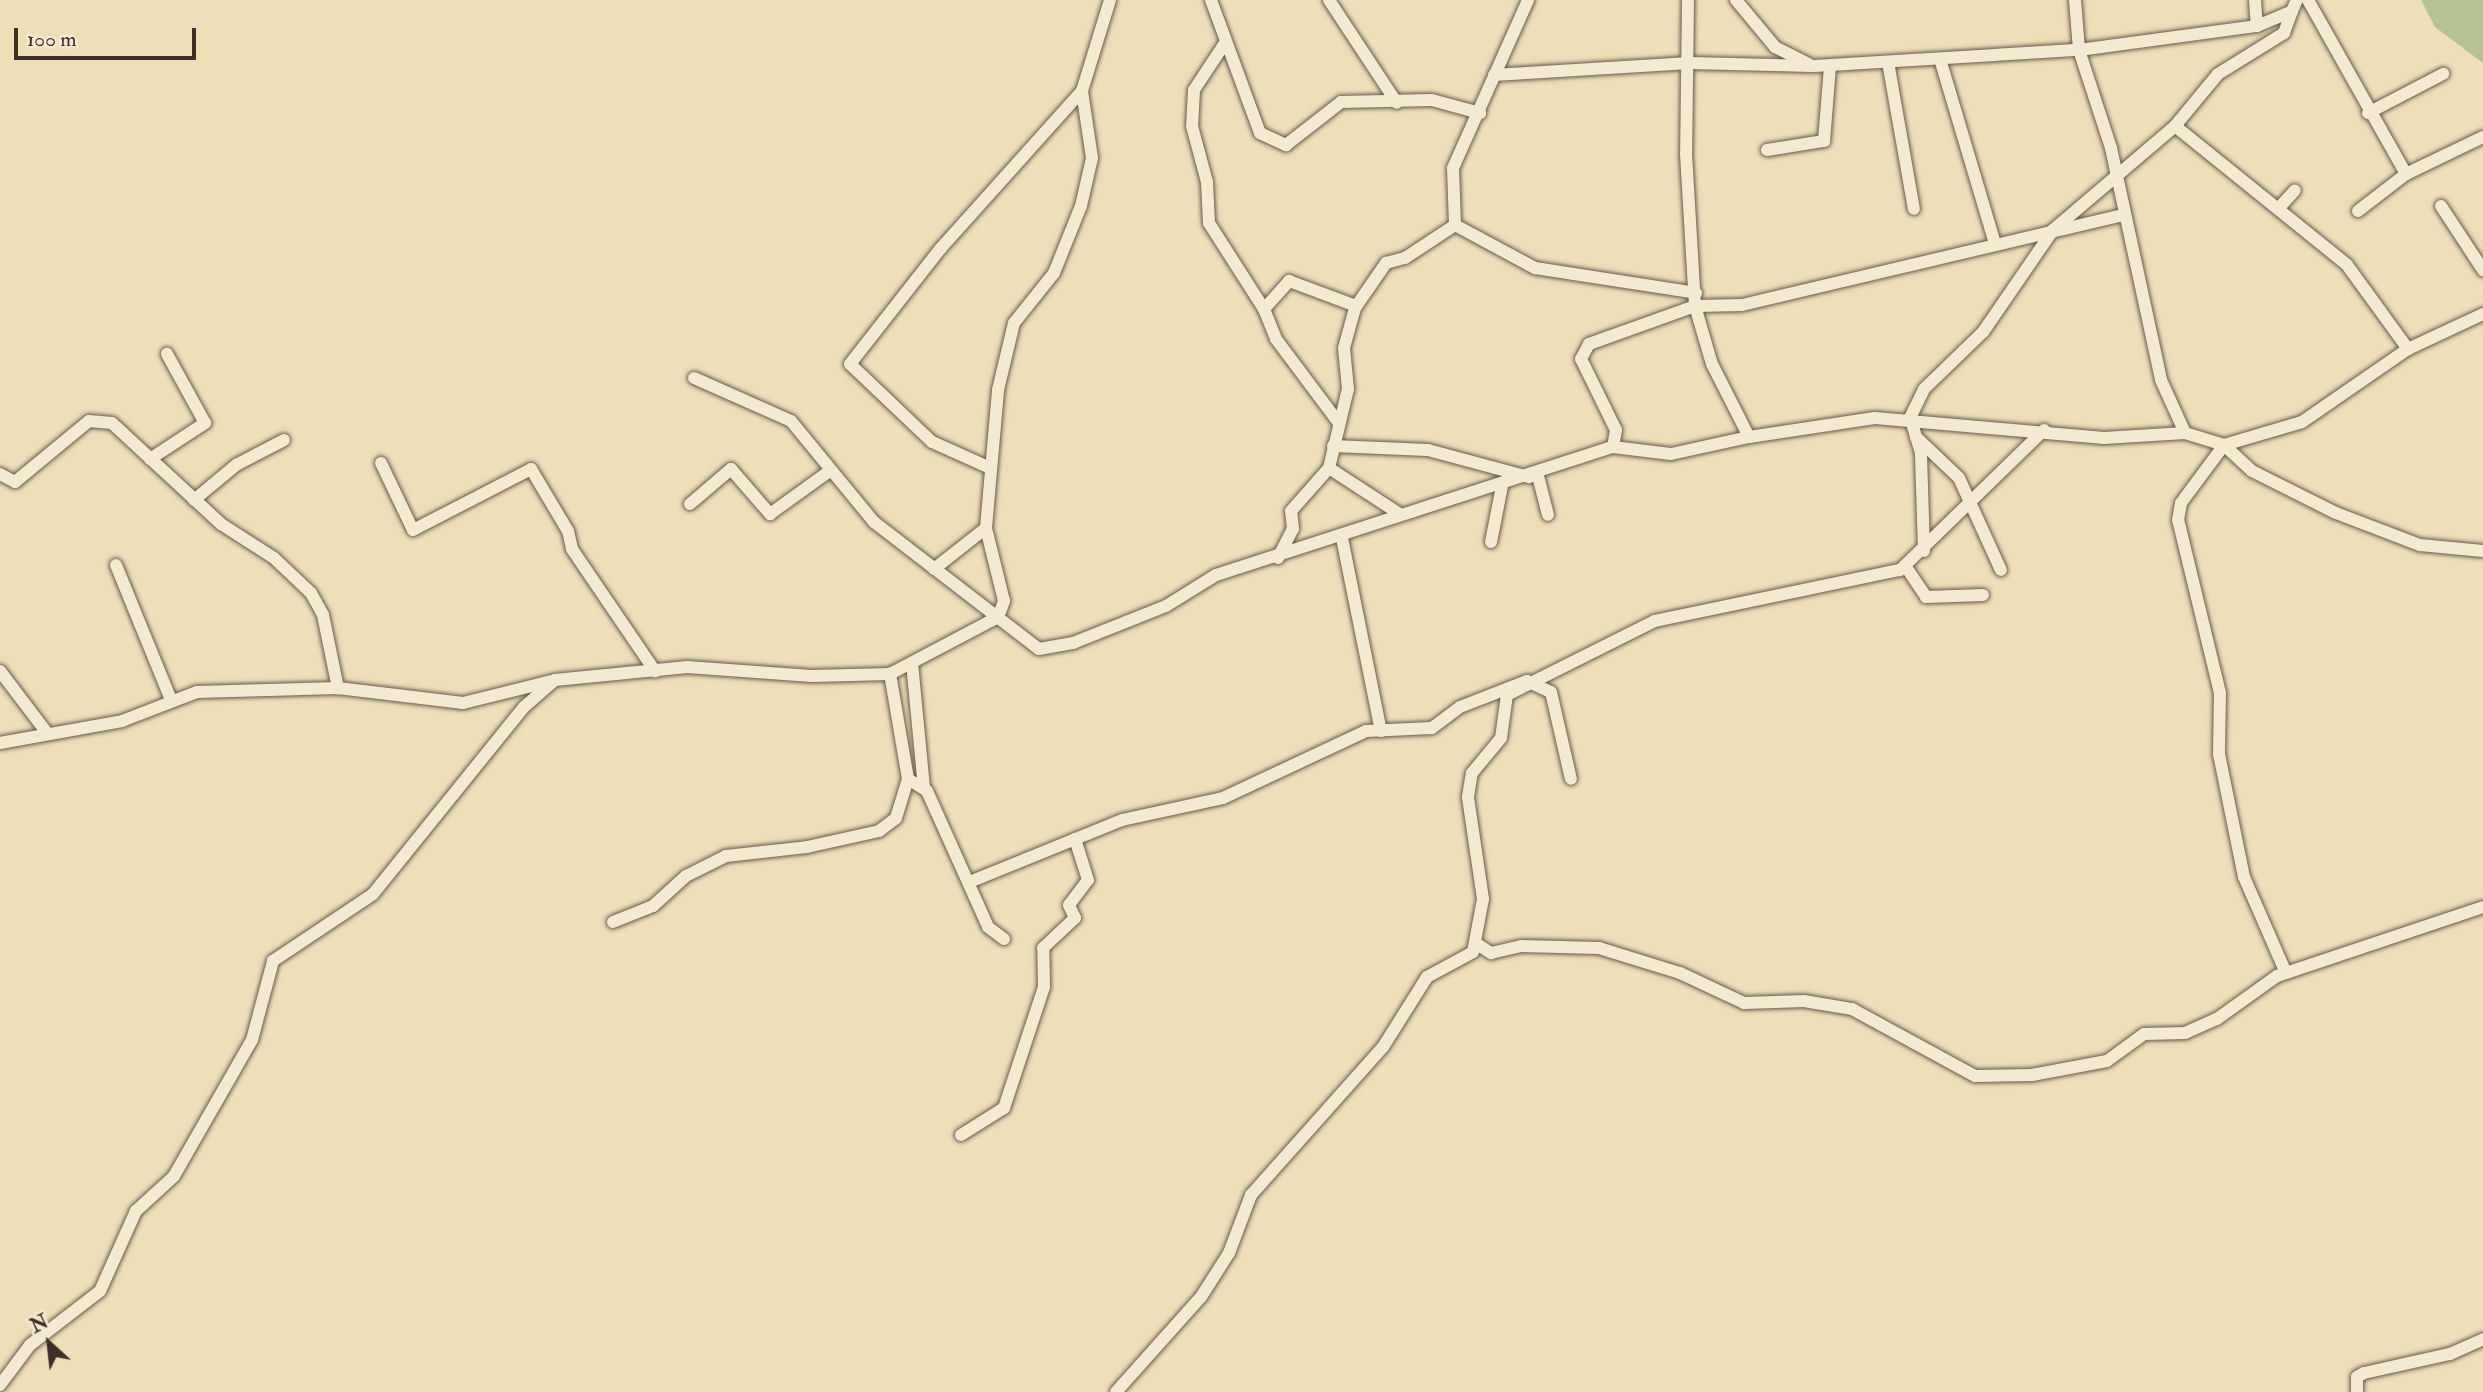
<!DOCTYPE html>
<style>
body{margin:0}
#map{position:relative;width:2483px;height:1392px;overflow:hidden;background:#eedfb8;font-family:"IM FELL Double Pica",serif}
div>[style]{position:absolute}
.green>*{inset:0;background:#b6c290}
.roads{filter:drop-shadow(0 0 2px #695a4b) drop-shadow(0 0 2px #695a4b)}
.minor>*{height:12px;margin:-6px;padding:0 6px;transform-origin:6px;border-radius:6px;background:#f4ead1}
span{translate:-50% -50%;white-space:nowrap;text-align:center;line-height:1.15;-webkit-text-stroke:6px #f4ead1;paint-order:stroke}
.north{position:absolute;left:14px;top:1308px;width:70px;height:70px;-webkit-text-stroke:5px #f4ead1;paint-order:stroke;rotate:333deg;font-size:19px;font-weight:700;line-height:28px;text-align:center;color:#3d2e27}
.north::after{content:'';display:block;margin:auto;width:24px;height:32px;background:#3d2e27;clip-path:polygon(50% 0,100% 100%,50% 72%,0 100%)}
.scale{position:absolute;left:14px;top:28px;width:182px;height:32px;box-sizing:border-box;border:4px solid #3d2e27;border-top:0;padding-left:9px;font-size:21px;line-height:24px;white-space:nowrap;color:#3d2e27;-webkit-text-stroke:5px #f4ead1;paint-order:stroke}
</style>
<div id="map">
<div class="green">
<i style="clip-path:polygon(2421px 0,2483px 0,2483px 63px,2435px 27px)"></i>
</div>
<div class="roads">
<div class="minor">
<i style="left:1211px;top:0;width:142px;rotate:69.8deg"></i>
<i style="left:1260px;top:133px;width:29px;rotate:25deg"></i>
<i style="left:1286px;top:145px;width:70px;rotate:-38deg"></i>
<i style="left:1341px;top:102px;width:91px;rotate:-1.3deg"></i>
<i style="left:1432px;top:100px;width:50px;rotate:15.2deg"></i>
<i style="left:1329px;top:0;width:123px;rotate:56.6deg"></i>
<i style="left:1688px;top:0;width:154px;rotate:90.7deg"></i>
<i style="left:1686px;top:154px;width:152px;rotate:86.6deg"></i>
<i style="left:1695px;top:306px;width:60px;rotate:73.7deg"></i>
<i style="left:1712px;top:364px;width:82px;rotate:63.1deg"></i>
<i style="left:1749px;top:437px;width:127px;rotate:-8.6deg"></i>
<i style="left:1875px;top:418px;width:230px;rotate:5deg"></i>
<i style="left:2104px;top:438px;width:81px;rotate:-3.5deg"></i>
<i style="left:2185px;top:433px;width:41px;rotate:17.1deg"></i>
<i style="left:2224px;top:445px;width:38px;rotate:43deg"></i>
<i style="left:2252px;top:471px;width:94px;rotate:26.6deg"></i>
<i style="left:2336px;top:513px;width:90px;rotate:20.9deg"></i>
<i style="left:2420px;top:545px;width:63px;rotate:5.4deg"></i>
<i style="left:1736px;top:0;width:61px;rotate:50.3deg"></i>
<i style="left:1775px;top:47px;width:39px;rotate:27deg"></i>
<i style="left:2075px;top:0;width:50px;rotate:85.4deg"></i>
<i style="left:2079px;top:50px;width:103px;rotate:71.9deg"></i>
<i style="left:2111px;top:148px;width:237px;rotate:77.8deg"></i>
<i style="left:2161px;top:380px;width:58px;rotate:65.6deg"></i>
<i style="left:2255px;top:0;width:26px;rotate:86deg"></i>
<i style="left:2308px;top:0;width:200px;rotate:60.6deg"></i>
<i style="left:1225px;top:43px;width:56px;rotate:123.4deg"></i>
<i style="left:1194px;top:90px;width:36px;rotate:93deg"></i>
<i style="left:1192px;top:126px;width:58px;rotate:75deg"></i>
<i style="left:1207px;top:182px;width:41px;rotate:87.2deg"></i>
<i style="left:1209px;top:223px;width:102px;rotate:57.4deg"></i>
<i style="left:1264px;top:309px;width:32px;rotate:68deg"></i>
<i style="left:1276px;top:339px;width:104px;rotate:53.2deg"></i>
<i style="left:1940px;top:59px;width:193px;rotate:73.4deg"></i>
<i style="left:1888px;top:62px;width:149px;rotate:80deg"></i>
<i style="left:1494px;top:75px;width:196px;rotate:-3.5deg"></i>
<i style="left:1690px;top:63px;width:124px;rotate:1.4deg"></i>
<i style="left:1814px;top:66px;width:265px;rotate:-3.5deg"></i>
<i style="left:2079px;top:50px;width:180px;rotate:-7.7deg"></i>
<i style="left:2257px;top:26px;width:38px;rotate:-23deg"></i>
<i style="left:2292px;top:11px;width:12px;rotate:-66deg"></i>
<i style="left:2368px;top:113px;width:85px;rotate:-27.5deg"></i>
<i style="left:2175px;top:126px;width:221px;rotate:38.9deg"></i>
<i style="left:2347px;top:265px;width:104px;rotate:54deg"></i>
<i style="left:1767px;top:150px;width:58px;rotate:-9deg"></i>
<i style="left:1824px;top:141px;width:75px;rotate:-85.4deg"></i>
<i style="left:2441px;top:206px;width:77px;rotate:56.7deg"></i>
<i style="left:2278px;top:209px;width:25px;rotate:-48deg"></i>
<i style="left:2358px;top:211px;width:61px;rotate:-37.6deg"></i>
<i style="left:2406px;top:174px;width:85px;rotate:-25.7deg"></i>
<i style="left:1455px;top:225px;width:91px;rotate:28.3deg"></i>
<i style="left:1535px;top:268px;width:163px;rotate:8.8deg"></i>
<i style="left:1264px;top:309px;width:38px;rotate:-48deg"></i>
<i style="left:1289px;top:281px;width:72px;rotate:20.5deg"></i>
<i style="left:694px;top:378px;width:106px;rotate:23.9deg"></i>
<i style="left:791px;top:421px;width:131px;rotate:50.6deg"></i>
<i style="left:874px;top:522px;width:208px;rotate:37.6deg"></i>
<i style="left:1039px;top:649px;width:35px;rotate:-10deg"></i>
<i style="left:1073px;top:643px;width:100px;rotate:-21.7deg"></i>
<i style="left:1166px;top:606px;width:59px;rotate:-31.8deg"></i>
<i style="left:1216px;top:575px;width:417px;rotate:-17.9deg"></i>
<i style="left:1613px;top:447px;width:58px;rotate:6.9deg"></i>
<i style="left:1671px;top:454px;width:80px;rotate:-12.3deg"></i>
<i style="left:1916px;top:437px;width:59px;rotate:43.6deg"></i>
<i style="left:1959px;top:478px;width:101px;rotate:65.5deg"></i>
<i style="left:1333px;top:446px;width:95px;rotate:2.4deg"></i>
<i style="left:1428px;top:450px;width:105px;rotate:15deg"></i>
<i style="left:1613px;top:447px;width:17px;rotate:-80deg"></i>
<i style="left:1616px;top:430px;width:79px;rotate:-116.2deg"></i>
<i style="left:1581px;top:359px;width:17px;rotate:-62deg"></i>
<i style="left:1589px;top:344px;width:113px;rotate:-19.7deg"></i>
<i style="left:1695px;top:306px;width:47px;rotate:-1.2deg"></i>
<i style="left:1742px;top:305px;width:391px;rotate:-13.3deg"></i>
<i style="left:150px;top:459px;width:66px;rotate:-33.2deg"></i>
<i style="left:205px;top:423px;width:79px;rotate:-118.8deg"></i>
<i style="left:381px;top:463px;width:74px;rotate:64.5deg"></i>
<i style="left:413px;top:530px;width:133px;rotate:-27.3deg"></i>
<i style="left:531px;top:469px;width:72px;rotate:59.2deg"></i>
<i style="left:568px;top:531px;width:18px;rotate:77deg"></i>
<i style="left:572px;top:549px;width:148px;rotate:55.8deg"></i>
<i style="left:988px;top:467px;width:61px;rotate:-155.9deg"></i>
<i style="left:932px;top:442px;width:113px;rotate:-136.4deg"></i>
<i style="left:850px;top:364px;width:147px;rotate:-51.9deg"></i>
<i style="left:941px;top:248px;width:211px;rotate:-48.1deg"></i>
<i style="left:1329px;top:468px;width:82px;rotate:33.1deg"></i>
<i style="left:0;top:474px;width:17px;rotate:28deg"></i>
<i style="left:15px;top:482px;width:96px;rotate:-39.5deg"></i>
<i style="left:89px;top:421px;width:23px;rotate:5deg"></i>
<i style="left:112px;top:423px;width:149px;rotate:42.8deg"></i>
<i style="left:221px;top:524px;width:63px;rotate:32.7deg"></i>
<i style="left:274px;top:558px;width:51px;rotate:43.4deg"></i>
<i style="left:311px;top:593px;width:25px;rotate:61deg"></i>
<i style="left:323px;top:615px;width:75px;rotate:78.4deg"></i>
<i style="left:1538px;top:476px;width:40px;rotate:75.6deg"></i>
<i style="left:194px;top:500px;width:55px;rotate:-39.8deg"></i>
<i style="left:236px;top:465px;width:54px;rotate:-27.5deg"></i>
<i style="left:690px;top:504px;width:54px;rotate:-40.5deg"></i>
<i style="left:731px;top:469px;width:60px;rotate:49.1deg"></i>
<i style="left:770px;top:514px;width:75px;rotate:-35.8deg"></i>
<i style="left:1342px;top:538px;width:197px;rotate:78.6deg"></i>
<i style="left:1491px;top:542px;width:57px;rotate:-78.9deg"></i>
<i style="left:1924px;top:551px;width:98px;rotate:-91.8deg"></i>
<i style="left:1921px;top:453px;width:37px;rotate:-107deg"></i>
<i style="left:1910px;top:418px;width:32px;rotate:-64deg"></i>
<i style="left:1924px;top:389px;width:82px;rotate:-44deg"></i>
<i style="left:1983px;top:332px;width:124px;rotate:-55.5deg"></i>
<i style="left:2053px;top:230px;width:160px;rotate:-40.4deg"></i>
<i style="left:2175px;top:126px;width:67px;rotate:-50.4deg"></i>
<i style="left:2218px;top:74px;width:78px;rotate:-31.8deg"></i>
<i style="left:2284px;top:33px;width:23px;rotate:-70deg"></i>
<i style="left:1278px;top:558px;width:33px;rotate:-63deg"></i>
<i style="left:1293px;top:529px;width:18px;rotate:-96deg"></i>
<i style="left:1291px;top:511px;width:57px;rotate:-48.5deg"></i>
<i style="left:1329px;top:468px;width:81px;rotate:-76.5deg"></i>
<i style="left:1348px;top:389px;width:41px;rotate:-95.6deg"></i>
<i style="left:1344px;top:348px;width:41px;rotate:-74.6deg"></i>
<i style="left:1355px;top:308px;width:55px;rotate:-55.4deg"></i>
<i style="left:1386px;top:263px;width:20px;rotate:-15deg"></i>
<i style="left:1405px;top:258px;width:60px;rotate:-33.4deg"></i>
<i style="left:1455px;top:225px;width:57px;rotate:-92deg"></i>
<i style="left:1453px;top:168px;width:184px;rotate:-65.9deg"></i>
<i style="left:116px;top:565px;width:146px;rotate:67.8deg"></i>
<i style="left:1906px;top:567px;width:36px;rotate:56deg"></i>
<i style="left:1926px;top:597px;width:57px;rotate:-2deg"></i>
<i style="left:934px;top:569px;width:66px;rotate:-38.3deg"></i>
<i style="left:912px;top:663px;width:126px;rotate:84.5deg"></i>
<i style="left:0;top:671px;width:78px;rotate:52.8deg"></i>
<i style="left:0;top:743px;width:124px;rotate:-10.2deg"></i>
<i style="left:122px;top:721px;width:80px;rotate:-21.1deg"></i>
<i style="left:197px;top:692px;width:141px;rotate:-1.6deg"></i>
<i style="left:338px;top:688px;width:126px;rotate:6.8deg"></i>
<i style="left:463px;top:703px;width:92px;rotate:-13.9deg"></i>
<i style="left:908px;top:779px;width:22px;rotate:32deg"></i>
<i style="left:927px;top:791px;width:149px;rotate:65.8deg"></i>
<i style="left:988px;top:927px;width:20px;rotate:37deg"></i>
<i style="left:972px;top:881px;width:162px;rotate:-22.1deg"></i>
<i style="left:1122px;top:820px;width:103px;rotate:-12.3deg"></i>
<i style="left:1223px;top:798px;width:158px;rotate:-25.1deg"></i>
<i style="left:1366px;top:731px;width:66px;rotate:-2.6deg"></i>
<i style="left:1432px;top:728px;width:35px;rotate:-37deg"></i>
<i style="left:1460px;top:707px;width:72px;rotate:-21.2deg"></i>
<i style="left:1527px;top:681px;width:26px;rotate:25deg"></i>
<i style="left:1551px;top:692px;width:89px;rotate:77.1deg"></i>
<i style="left:613px;top:922px;width:43px;rotate:-21.8deg"></i>
<i style="left:653px;top:906px;width:45px;rotate:-42.3deg"></i>
<i style="left:686px;top:876px;width:45px;rotate:-26.6deg"></i>
<i style="left:726px;top:856px;width:81px;rotate:-6.3deg"></i>
<i style="left:807px;top:847px;width:74px;rotate:-12.5deg"></i>
<i style="left:879px;top:831px;width:21px;rotate:-37deg"></i>
<i style="left:896px;top:818px;width:41px;rotate:-72.9deg"></i>
<i style="left:908px;top:779px;width:107px;rotate:-99.7deg"></i>
<i style="left:1477px;top:944px;width:17px;rotate:33deg"></i>
<i style="left:1491px;top:953px;width:31px;rotate:-13deg"></i>
<i style="left:1521px;top:946px;width:78px;rotate:1.5deg"></i>
<i style="left:1599px;top:948px;width:85px;rotate:17.2deg"></i>
<i style="left:1680px;top:973px;width:71px;rotate:25.1deg"></i>
<i style="left:1744px;top:1003px;width:60px;rotate:-1.9deg"></i>
<i style="left:1804px;top:1001px;width:49px;rotate:9.5deg"></i>
<i style="left:1852px;top:1009px;width:140px;rotate:28.6deg"></i>
<i style="left:1975px;top:1076px;width:57px;rotate:-1deg"></i>
<i style="left:2032px;top:1075px;width:76px;rotate:-10.6deg"></i>
<i style="left:2107px;top:1061px;width:46px;rotate:-36.1deg"></i>
<i style="left:2144px;top:1034px;width:41px;rotate:-1.4deg"></i>
<i style="left:2185px;top:1033px;width:35px;rotate:-24deg"></i>
<i style="left:2217px;top:1019px;width:74px;rotate:-35.6deg"></i>
<i style="left:2277px;top:976px;width:217px;rotate:-18.5deg"></i>
<i style="left:2286px;top:973px;width:105px;rotate:-113.6deg"></i>
<i style="left:2244px;top:877px;width:126px;rotate:-101.5deg"></i>
<i style="left:2219px;top:754px;width:61px;rotate:-89.1deg"></i>
<i style="left:2220px;top:693px;width:178px;rotate:-103.6deg"></i>
<i style="left:2178px;top:520px;width:17px;rotate:-80deg"></i>
<i style="left:2181px;top:503px;width:72px;rotate:-53.4deg"></i>
<i style="left:2224px;top:445px;width:81px;rotate:-16.4deg"></i>
<i style="left:2302px;top:422px;width:129px;rotate:-34.6deg"></i>
<i style="left:2408px;top:349px;width:83px;rotate:-25deg"></i>
<i style="left:961px;top:1135px;width:51px;rotate:-32.1deg"></i>
<i style="left:1004px;top:1108px;width:127px;rotate:-71.7deg"></i>
<i style="left:1044px;top:987px;width:39px;rotate:-91deg"></i>
<i style="left:1043px;top:948px;width:44px;rotate:-43.2deg"></i>
<i style="left:1075px;top:918px;width:14px;rotate:-115deg"></i>
<i style="left:1069px;top:905px;width:31px;rotate:-53deg"></i>
<i style="left:1088px;top:880px;width:43px;rotate:-107.6deg"></i>
<i style="left:0;top:1385px;width:50px;rotate:-53.1deg"></i>
<i style="left:30px;top:1345px;width:88px;rotate:-37.6deg"></i>
<i style="left:100px;top:1291px;width:88px;rotate:-65.8deg"></i>
<i style="left:136px;top:1211px;width:52px;rotate:-42.6deg"></i>
<i style="left:174px;top:1176px;width:157px;rotate:-60.2deg"></i>
<i style="left:252px;top:1040px;width:82px;rotate:-75.1deg"></i>
<i style="left:273px;top:961px;width:120px;rotate:-33.8deg"></i>
<i style="left:373px;top:894px;width:240px;rotate:-51.1deg"></i>
<i style="left:524px;top:707px;width:41px;rotate:-41.1deg"></i>
<i style="left:555px;top:680px;width:133px;rotate:-5.6deg"></i>
<i style="left:687px;top:667px;width:125px;rotate:4.1deg"></i>
<i style="left:812px;top:676px;width:78px;rotate:-1.5deg"></i>
<i style="left:890px;top:674px;width:122px;rotate:-27.8deg"></i>
<i style="left:998px;top:617px;width:17px;rotate:-69deg"></i>
<i style="left:1004px;top:601px;width:75px;rotate:-103.9deg"></i>
<i style="left:986px;top:528px;width:139px;rotate:-85deg"></i>
<i style="left:998px;top:390px;width:69px;rotate:-76.6deg"></i>
<i style="left:1014px;top:323px;width:64px;rotate:-51.3deg"></i>
<i style="left:1054px;top:273px;width:72px;rotate:-68.1deg"></i>
<i style="left:1081px;top:206px;width:49px;rotate:-77.1deg"></i>
<i style="left:1092px;top:158px;width:68px;rotate:-98.5deg"></i>
<i style="left:1082px;top:91px;width:95px;rotate:-72.9deg"></i>
<i style="left:1116px;top:1392px;width:127px;rotate:-48.2deg"></i>
<i style="left:1201px;top:1297px;width:52px;rotate:-57.5deg"></i>
<i style="left:1229px;top:1253px;width:62px;rotate:-69.2deg"></i>
<i style="left:1251px;top:1195px;width:198px;rotate:-48.3deg"></i>
<i style="left:1383px;top:1047px;width:83px;rotate:-57.8deg"></i>
<i style="left:1427px;top:977px;width:52px;rotate:-28.5deg"></i>
<i style="left:1473px;top:952px;width:54px;rotate:-79.3deg"></i>
<i style="left:1483px;top:899px;width:103px;rotate:-98.4deg"></i>
<i style="left:1468px;top:797px;width:24px;rotate:-81deg"></i>
<i style="left:1472px;top:773px;width:45px;rotate:-50.4deg"></i>
<i style="left:1501px;top:738px;width:43px;rotate:-82.1deg"></i>
<i style="left:1507px;top:695px;width:165px;rotate:-26.6deg"></i>
<i style="left:1655px;top:621px;width:250px;rotate:-11.8deg"></i>
<i style="left:1900px;top:570px;width:201px;rotate:-44.2deg"></i>
<i style="left:2357px;top:1392px;width:15px;rotate:-90deg"></i>
<i style="left:2357px;top:1377px;width:8px;rotate:-30deg"></i>
<i style="left:2364px;top:1373px;width:88px;rotate:-12.5deg"></i>
<i style="left:2450px;top:1354px;width:36px;rotate:-24deg"></i>
</div>
</div>
<div class="north">N</div>
<div class="scale">100 m</div>
</div>
